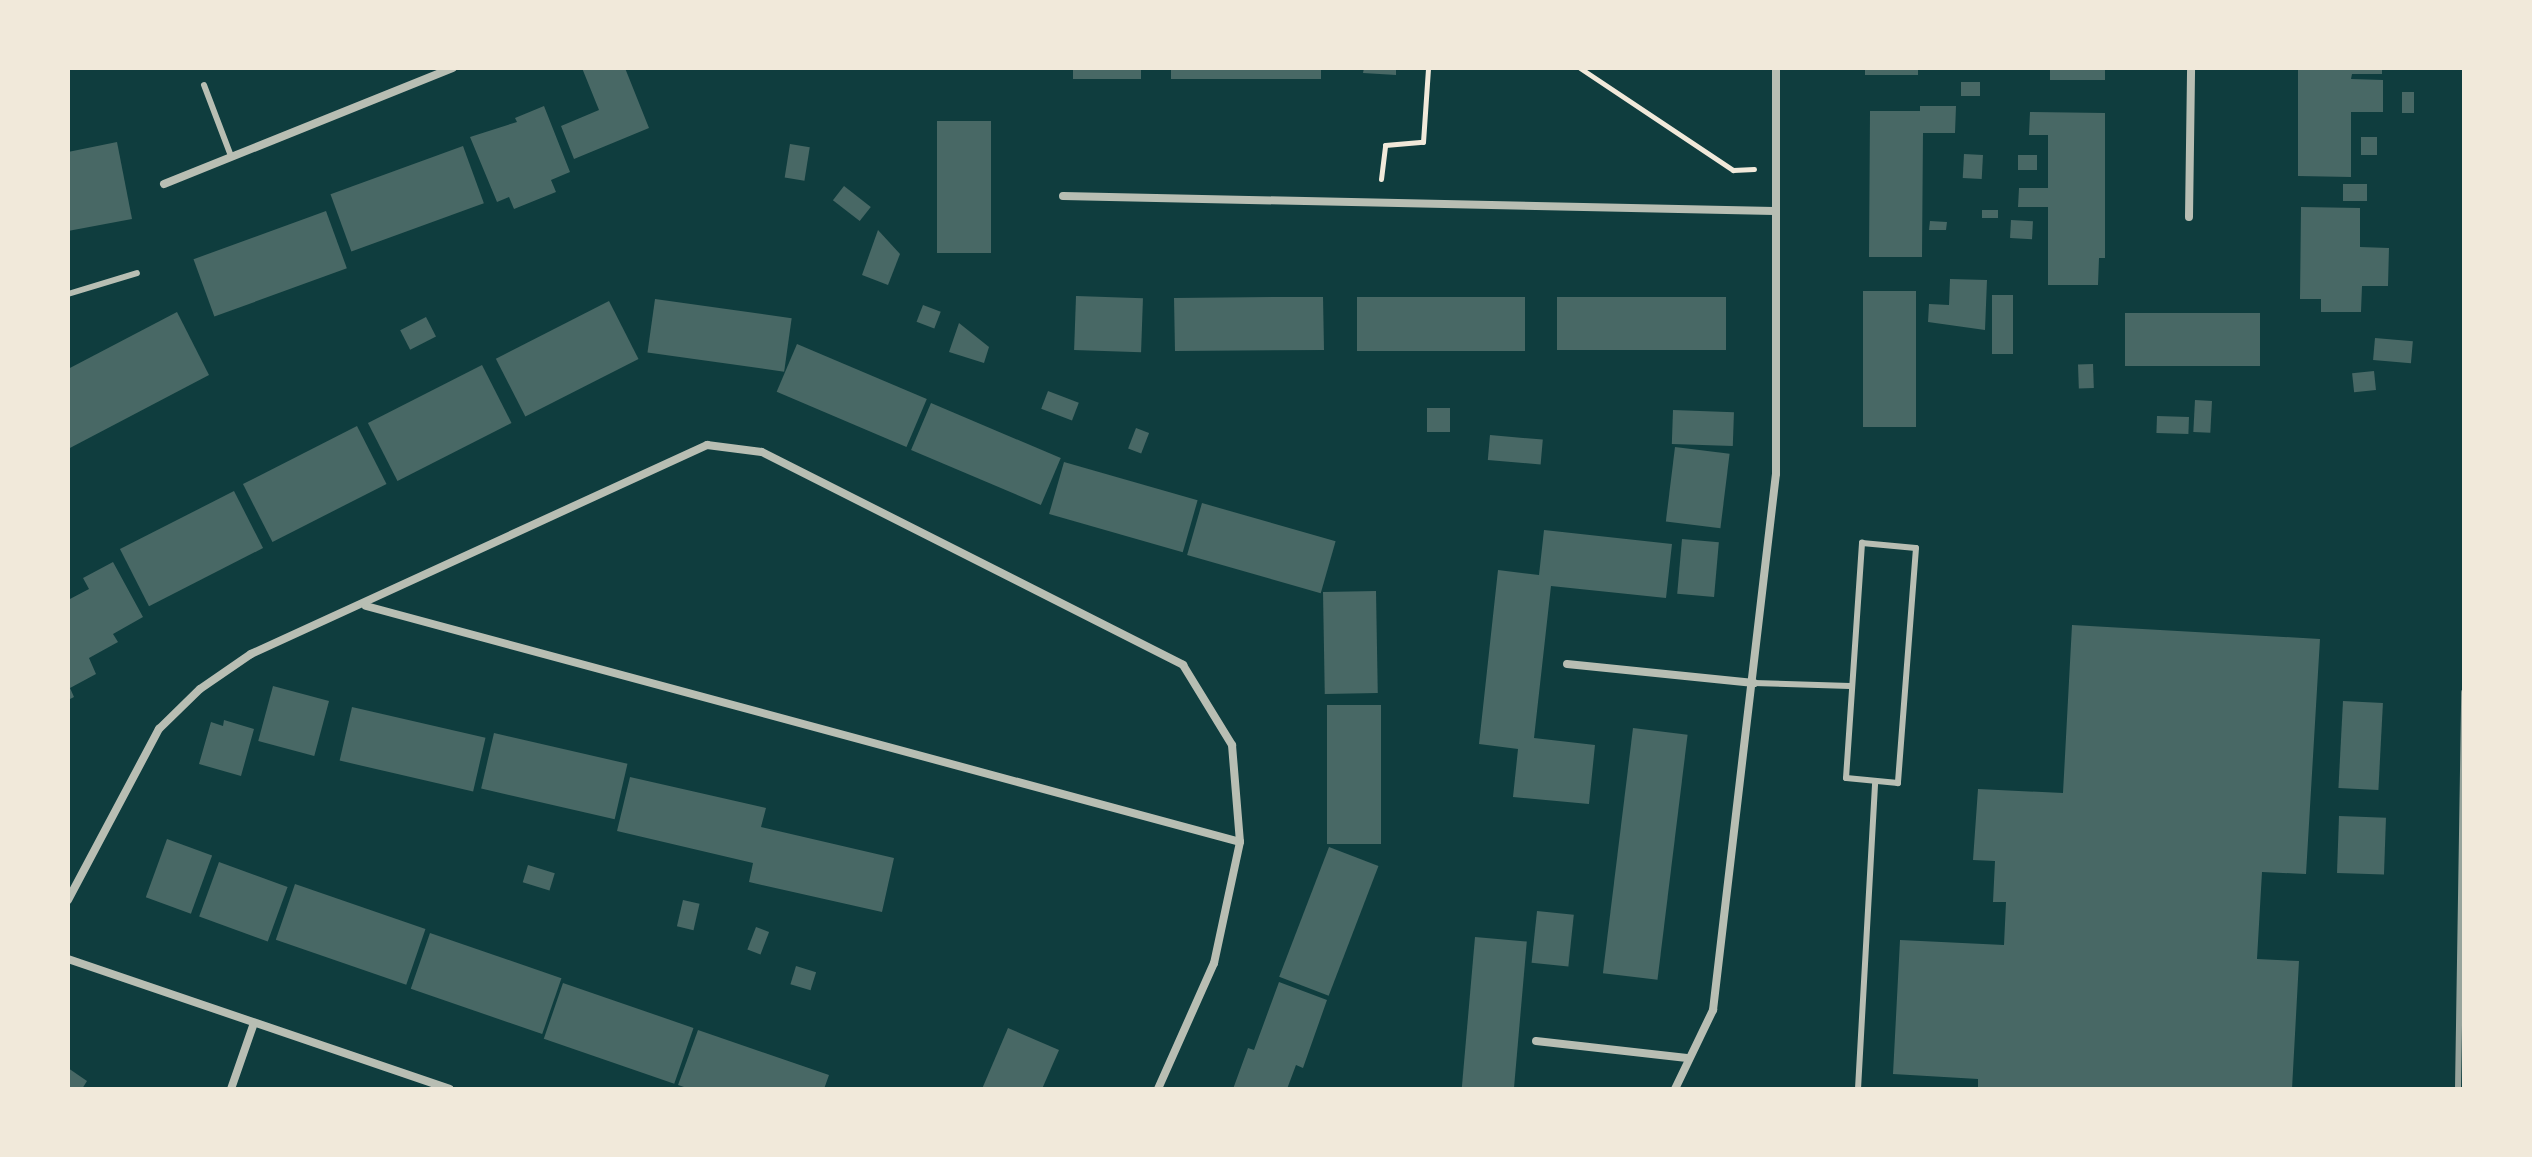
<!DOCTYPE html>
<style>
body{margin:0}
#map{position:relative;width:2532px;height:1157px;overflow:hidden;background:#0f3d3e;font-family:"Golos Text",sans-serif}
div>[style]{position:absolute}
.building>*{inset:0;background:#486865;transform-origin:0 0}
.path>*{height:5px;margin:-2.5px;padding:0 2.5px;transform-origin:2.5px;border-radius:2.5px;background:#f1e9da}
.service>*{height:6px;margin:-3px;padding:0 3px;transform-origin:3px;border-radius:3px;background:#b8beb3}
.minor>*{height:8px;margin:-4px;padding:0 4px;transform-origin:4px;border-radius:4px;background:#b8beb3}
.rail>*{height:6px;margin:-3px;padding:0 3px;transform-origin:3px;border-radius:3px;background:#97a49c}
span{translate:-50% -50%;white-space:nowrap;text-align:center;line-height:1.15;-webkit-text-stroke:6px #f1e9da;paint-order:stroke}
.frame{position:absolute;inset:0;border:70px solid #f1e9da;pointer-events:none}
</style>
<div id="map">
<div class="building">
<i style="clip-path:polygon(582px 68px,625px 68px,649px 128px,574px 159px,561px 126px,599px 110px)"></i>
<i style="left:1073px;top:68px;width:68px;height:11px"></i>
<i style="left:1171px;top:68px;width:150px;height:11px"></i>
<i style="clip-path:polygon(1364px 68px,1396px 68px,1396px 75px,1363px 73px)"></i>
<i style="left:1865px;top:68px;width:53px;height:7px"></i>
<i style="left:2050px;top:68px;width:55px;height:12px"></i>
<i style="clip-path:polygon(2298px 68px,2382px 68px,2382px 74px,2352px 74px,2351px 79px,2383px 80px,2383px 112px,2351px 112px,2351px 177px,2298px 176px)"></i>
<i style="left:1961px;top:82px;width:19px;height:14px"></i>
<i style="left:2402px;top:92px;width:12px;height:21px"></i>
<i style="clip-path:polygon(544px 106px,570px 172px,551px 180px,556px 192px,514px 209px,509px 197px,497px 202px,470px 137px,517px 122px,515px 118px)"></i>
<i style="clip-path:polygon(1920px 106px,1956px 106px,1955px 133px,1923px 133px,1922px 257px,1869px 257px,1870px 111px,1920px 111px)"></i>
<i style="clip-path:polygon(2030px 112px,2105px 113px,2105px 258px,2099px 258px,2098px 285px,2048px 285px,2048px 207px,2018px 207px,2019px 188px,2048px 188px,2048px 135px,2029px 135px)"></i>
<i style="left:991px;top:121px;width:132px;height:54px;rotate:90deg"></i>
<i style="left:2361px;top:137px;width:16px;height:18px"></i>
<i style="clip-path:polygon(117px 142px,132px 219px,68px 231px,68px 152px)"></i>
<i style="left:790px;top:144px;width:20px;height:34px;rotate:9deg"></i>
<i style="left:463px;top:146px;width:61px;height:141px;rotate:70deg"></i>
<i style="left:1964px;top:154px;width:19px;height:24px;rotate:3deg"></i>
<i style="left:2018px;top:155px;width:19px;height:15px"></i>
<i style="left:2343px;top:184px;width:24px;height:17px"></i>
<i style="left:844px;top:186px;width:34px;height:18px;rotate:38deg"></i>
<i style="clip-path:polygon(2301px 207px,2360px 208px,2360px 247px,2389px 248px,2388px 286px,2362px 286px,2361px 312px,2321px 312px,2321px 299px,2300px 299px)"></i>
<i style="left:1982px;top:210px;width:16px;height:8px"></i>
<i style="left:326px;top:211px;width:61px;height:141px;rotate:70deg"></i>
<i style="left:2011px;top:220px;width:22px;height:18px;rotate:3deg"></i>
<i style="clip-path:polygon(1930px 221px,1947px 222px,1946px 230px,1929px 230px)"></i>
<i style="clip-path:polygon(878px 230px,900px 254px,888px 285px,862px 275px)"></i>
<i style="clip-path:polygon(1950px 279px,1987px 280px,1985px 330px,1928px 322px,1929px 304px,1949px 305px)"></i>
<i style="left:1863px;top:291px;width:53px;height:136px"></i>
<i style="left:1992px;top:295px;width:21px;height:59px"></i>
<i style="left:1076px;top:296px;width:67px;height:54px;rotate:2deg"></i>
<i style="clip-path:polygon(1279px 297px,1323px 297px,1324px 350px,1175px 351px,1174px 298px)"></i>
<i style="left:1357px;top:297px;width:168px;height:54px"></i>
<i style="left:1557px;top:297px;width:169px;height:53px"></i>
<i style="left:655px;top:299px;width:138px;height:54px;rotate:8deg"></i>
<i style="left:609px;top:301px;width:65px;height:127px;rotate:63deg"></i>
<i style="left:923px;top:305px;width:19px;height:18px;rotate:21deg"></i>
<i style="clip-path:polygon(177px 312px,209px 375px,68px 449px,68px 369px)"></i>
<i style="left:2125px;top:313px;width:135px;height:53px"></i>
<i style="left:426px;top:317px;width:22px;height:29px;rotate:63deg"></i>
<i style="clip-path:polygon(959px 323px,989px 347px,984px 363px,949px 352px)"></i>
<i style="left:2375px;top:338px;width:38px;height:22px;rotate:5deg"></i>
<i style="left:797px;top:344px;width:141px;height:52px;rotate:23deg"></i>
<i style="left:2093px;top:364px;width:24px;height:15px;rotate:88deg"></i>
<i style="left:482px;top:365px;width:65px;height:128px;rotate:63deg"></i>
<i style="left:2374px;top:371px;width:19px;height:22px;rotate:84deg"></i>
<i style="left:1048px;top:391px;width:33px;height:19px;rotate:21deg"></i>
<i style="left:2195px;top:400px;width:17px;height:32px;rotate:3deg"></i>
<i style="left:931px;top:403px;width:141px;height:51px;rotate:23deg"></i>
<i style="left:1427px;top:408px;width:23px;height:24px"></i>
<i style="left:1673px;top:410px;width:61px;height:34px;rotate:2deg"></i>
<i style="left:2157px;top:416px;width:32px;height:17px;rotate:2deg"></i>
<i style="left:357px;top:426px;width:65px;height:128px;rotate:63deg"></i>
<i style="left:1136px;top:428px;width:14px;height:22px;rotate:21deg"></i>
<i style="left:1490px;top:435px;width:53px;height:25px;rotate:5deg"></i>
<i style="left:1675px;top:447px;width:55px;height:75px;rotate:7deg"></i>
<i style="left:1064px;top:462px;width:139px;height:54px;rotate:16deg"></i>
<i style="left:234px;top:491px;width:64px;height:128px;rotate:63deg"></i>
<i style="left:1202px;top:503px;width:139px;height:54px;rotate:16deg"></i>
<i style="clip-path:polygon(1544px 530px,1672px 544px,1666px 598px,1551px 586px,1534px 738px,1595px 745px,1589px 804px,1513px 797px,1518px 749px,1479px 744px,1498px 570px,1539px 575px)"></i>
<i style="left:1682px;top:539px;width:37px;height:55px;rotate:5deg"></i>
<i style="clip-path:polygon(113px 562px,143px 617px,113px 634px,118px 642px,89px 658px,96px 674px,70px 688px,74px 697px,68px 700px,68px 600px,89px 589px,83px 578px)"></i>
<i style="left:1376px;top:591px;width:102px;height:53px;rotate:89deg"></i>
<i style="clip-path:polygon(2072px 625px,2320px 639px,2306px 874px,2262px 872px,2257px 959px,2299px 961px,2292px 1089px,1978px 1089px,1978px 1079px,1893px 1074px,1900px 940px,2004px 945px,2006px 902px,1993px 902px,1995px 861px,1973px 860px,1978px 789px,2063px 793px)"></i>
<i style="left:273px;top:686px;width:58px;height:57px;rotate:15deg"></i>
<i style="left:2343px;top:701px;width:40px;height:87px;rotate:3deg"></i>
<i style="left:1327px;top:705px;width:54px;height:139px"></i>
<i style="left:352px;top:707px;width:137px;height:55px;rotate:13deg"></i>
<i style="clip-path:polygon(224px 720px,254px 729px,241px 776px,199px 764px,211px 722px,223px 726px)"></i>
<i style="left:1633px;top:728px;width:55px;height:247px;rotate:7deg"></i>
<i style="left:494px;top:733px;width:137px;height:57px;rotate:13deg"></i>
<i style="clip-path:polygon(630px 777px,766px 808px,761px 827px,894px 858px,882px 912px,749px 882px,753px 863px,617px 831px)"></i>
<i style="left:2339px;top:816px;width:47px;height:57px;rotate:2deg"></i>
<i style="left:167px;top:839px;width:48px;height:62px;rotate:20deg"></i>
<i style="left:1329px;top:847px;width:53px;height:139px;rotate:21deg"></i>
<i style="left:219px;top:862px;width:73px;height:58px;rotate:20deg"></i>
<i style="left:528px;top:865px;width:28px;height:18px;rotate:17deg"></i>
<i style="left:295px;top:884px;width:138px;height:59px;rotate:19deg"></i>
<i style="left:683px;top:900px;width:17px;height:27px;rotate:13deg"></i>
<i style="left:1537px;top:911px;width:37px;height:52px;rotate:6deg"></i>
<i style="left:756px;top:927px;width:14px;height:24px;rotate:21deg"></i>
<i style="left:430px;top:933px;width:139px;height:59px;rotate:19deg"></i>
<i style="left:1475px;top:937px;width:52px;height:153px;rotate:5deg"></i>
<i style="left:796px;top:966px;width:21px;height:19px;rotate:17deg"></i>
<i style="clip-path:polygon(1279px 982px,1327px 1000px,1303px 1068px,1296px 1065px,1287px 1089px,1233px 1089px,1248px 1048px,1254px 1050px)"></i>
<i style="left:563px;top:983px;width:138px;height:59px;rotate:19deg"></i>
<i style="clip-path:polygon(1008px 1028px,1059px 1050px,1042px 1089px,982px 1089px)"></i>
<i style="clip-path:polygon(698px 1030px,829px 1075px,824px 1089px,690px 1089px,678px 1085px)"></i>
<i style="clip-path:polygon(68px 1068px,87px 1081px,82px 1089px,68px 1089px)"></i>
</div>
<div class="path">
<i style="left:1580px;top:68px;width:184px;rotate:33.7deg"></i>
<i style="left:1733px;top:170px;width:21px;rotate:-3deg"></i>
<i style="left:1381px;top:179px;width:34px;rotate:-83deg"></i>
<i style="left:1385px;top:145px;width:38px;rotate:-5deg"></i>
<i style="left:1423px;top:142px;width:74px;rotate:-86.1deg"></i>
</div>
<div class="service">
<i style="left:204px;top:85px;width:76px;rotate:69.2deg"></i>
<i style="left:68px;top:294px;width:72px;rotate:-16.9deg"></i>
<i style="left:1862px;top:543px;width:54px;rotate:5.3deg"></i>
<i style="left:1916px;top:548px;width:236px;rotate:94.4deg"></i>
<i style="left:1898px;top:783px;width:52px;rotate:-174.5deg"></i>
<i style="left:1846px;top:778px;width:236px;rotate:-86.1deg"></i>
<i style="left:1754px;top:683px;width:96px;rotate:1.8deg"></i>
<i style="left:1858px;top:1089px;width:308px;rotate:-86.8deg"></i>
</div>
<div class="minor">
<i style="left:164px;top:184px;width:311px;rotate:-21.9deg"></i>
<i style="left:1063px;top:196px;width:711px;rotate:1.21deg"></i>
<i style="left:2189px;top:217px;width:149px;rotate:-89.2deg"></i>
<i style="left:366px;top:606px;width:905px;rotate:15.11deg"></i>
<i style="left:1567px;top:664px;width:188px;rotate:5.8deg"></i>
<i style="left:68px;top:900px;width:194px;rotate:-62deg"></i>
<i style="left:159px;top:729px;width:57px;rotate:-44.3deg"></i>
<i style="left:200px;top:689px;width:62px;rotate:-34.5deg"></i>
<i style="left:251px;top:654px;width:502px;rotate:-24.62deg"></i>
<i style="left:707px;top:445px;width:55px;rotate:7.3deg"></i>
<i style="left:762px;top:452px;width:472px;rotate:26.8deg"></i>
<i style="left:1183px;top:665px;width:94px;rotate:58.5deg"></i>
<i style="left:1232px;top:745px;width:97px;rotate:85.3deg"></i>
<i style="left:1240px;top:842px;width:124px;rotate:102.1deg"></i>
<i style="left:1214px;top:963px;width:138px;rotate:114deg"></i>
<i style="left:68px;top:959px;width:403px;rotate:18.8deg"></i>
<i style="left:1536px;top:1041px;width:152px;rotate:6.4deg"></i>
<i style="left:231px;top:1089px;width:70px;rotate:-70.8deg"></i>
<i style="left:1675px;top:1089px;width:88px;rotate:-64.3deg"></i>
<i style="left:1713px;top:1010px;width:540px;rotate:-83.3deg"></i>
<i style="left:1776px;top:474px;width:406px;rotate:-90deg"></i>
</div>
<div class="rail">
<i style="left:2458px;top:1089px;width:397px;rotate:-89.1deg"></i>
</div>
<div class="frame"></div>
</div>
